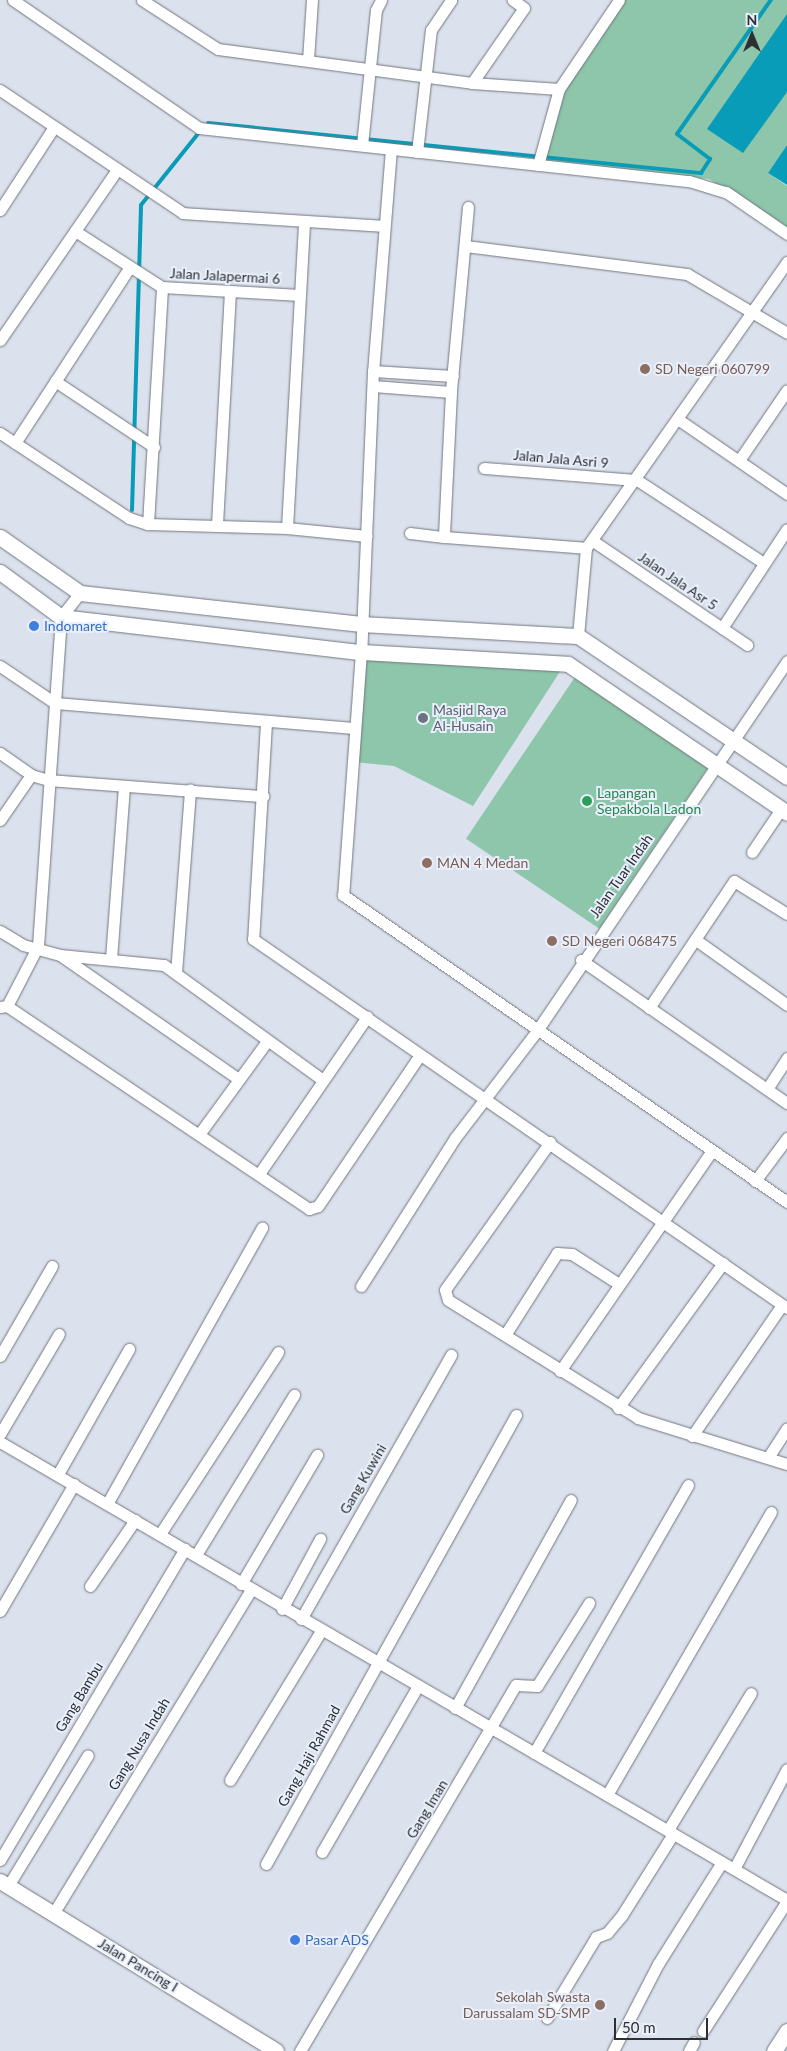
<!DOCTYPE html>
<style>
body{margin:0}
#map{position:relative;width:787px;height:2051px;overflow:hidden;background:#dce2ed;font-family:Lato,sans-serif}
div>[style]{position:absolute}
.green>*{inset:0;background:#8dc6aa;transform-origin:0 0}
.water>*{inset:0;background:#089cb8}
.stream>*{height:4px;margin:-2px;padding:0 2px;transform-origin:2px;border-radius:2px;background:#089cb8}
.roads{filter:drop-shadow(0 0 1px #71767f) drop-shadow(0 0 1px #71767f)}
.street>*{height:11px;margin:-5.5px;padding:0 5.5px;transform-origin:5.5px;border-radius:5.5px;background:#fff}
.secondary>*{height:15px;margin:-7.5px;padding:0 7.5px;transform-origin:7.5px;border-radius:7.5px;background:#fff}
.dots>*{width:14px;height:14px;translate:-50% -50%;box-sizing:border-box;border:2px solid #e9effa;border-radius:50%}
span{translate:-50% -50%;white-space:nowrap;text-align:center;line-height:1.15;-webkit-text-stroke:4px #e9effa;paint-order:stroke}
.street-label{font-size:14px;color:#2c2f33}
.education-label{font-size:14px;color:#785e54}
.left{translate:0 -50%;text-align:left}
.right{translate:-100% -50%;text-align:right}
.shop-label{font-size:14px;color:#366cbe}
.worship-label{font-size:14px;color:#5b616d}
.leisure-label{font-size:14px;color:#27864d}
.north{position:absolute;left:727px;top:10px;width:50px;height:50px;-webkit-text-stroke:4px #e9effa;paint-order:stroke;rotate:0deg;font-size:14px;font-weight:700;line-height:20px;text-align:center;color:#2c2f33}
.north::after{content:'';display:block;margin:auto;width:18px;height:22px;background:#2c2f33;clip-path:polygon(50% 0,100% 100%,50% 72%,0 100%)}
.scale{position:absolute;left:614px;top:2018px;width:94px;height:22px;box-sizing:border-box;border:2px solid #2c2f33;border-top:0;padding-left:6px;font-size:15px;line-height:18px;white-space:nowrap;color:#2c2f33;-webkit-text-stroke:4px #e9effa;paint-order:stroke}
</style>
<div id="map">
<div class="green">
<i style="clip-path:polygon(617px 0,787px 0,787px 145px,768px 173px,787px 186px,787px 229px,709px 179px,535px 160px,553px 90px)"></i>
<i style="clip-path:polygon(365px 655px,561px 670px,473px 806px,394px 766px,354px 762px)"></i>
<i style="left:575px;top:677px;width:161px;height:195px;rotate:34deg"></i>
</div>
<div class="water">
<i style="clip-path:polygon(787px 14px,787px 92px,743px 153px,707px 129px)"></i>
<i style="clip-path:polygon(787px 145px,787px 185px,768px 173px)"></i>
</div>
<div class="stream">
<i style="left:208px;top:123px;width:496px;rotate:5.8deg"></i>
<i style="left:701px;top:173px;width:17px;rotate:-57deg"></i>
<i style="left:710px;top:159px;width:41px;rotate:-142.9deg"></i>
<i style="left:677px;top:134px;width:164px;rotate:-55deg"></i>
<i style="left:132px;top:510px;width:305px;rotate:-88.3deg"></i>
<i style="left:141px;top:205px;width:96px;rotate:-51.3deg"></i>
</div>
<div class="roads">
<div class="street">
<i style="left:13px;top:0;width:226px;rotate:34.5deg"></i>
<i style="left:199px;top:128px;width:493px;rotate:6.2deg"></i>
<i style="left:689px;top:181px;width:39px;rotate:17deg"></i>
<i style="left:726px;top:192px;width:74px;rotate:34.5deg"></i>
<i style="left:142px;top:0;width:90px;rotate:32.8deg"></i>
<i style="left:218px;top:49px;width:256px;rotate:7.6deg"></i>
<i style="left:472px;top:83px;width:87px;rotate:3.9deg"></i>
<i style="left:308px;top:60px;width:60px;rotate:-86.2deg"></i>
<i style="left:472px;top:83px;width:91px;rotate:-55.3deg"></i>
<i style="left:524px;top:8px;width:14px;rotate:-144deg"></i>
<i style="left:0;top:90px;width:220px;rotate:33.9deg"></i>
<i style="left:183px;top:213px;width:201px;rotate:3.7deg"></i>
<i style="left:362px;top:145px;width:136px;rotate:-84.1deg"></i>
<i style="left:376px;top:10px;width:11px;rotate:-63deg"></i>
<i style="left:391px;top:149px;width:223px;rotate:94.6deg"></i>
<i style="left:373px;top:371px;width:281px;rotate:92.4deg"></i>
<i style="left:361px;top:652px;width:244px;rotate:94.2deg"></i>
<i style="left:343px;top:895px;width:540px;rotate:34.66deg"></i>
<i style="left:417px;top:152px;width:123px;rotate:-83.5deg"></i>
<i style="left:431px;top:30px;width:36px;rotate:-56deg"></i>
<i style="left:538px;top:165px;width:79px;rotate:-74.6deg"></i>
<i style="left:559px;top:89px;width:107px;rotate:-56deg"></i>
<i style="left:468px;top:207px;width:186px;rotate:95.3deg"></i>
<i style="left:451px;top:392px;width:145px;rotate:92.8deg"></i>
<i style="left:444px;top:537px;width:142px;rotate:4.4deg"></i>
<i style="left:0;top:210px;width:99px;rotate:-57deg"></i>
<i style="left:75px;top:231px;width:103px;rotate:32.8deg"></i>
<i style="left:162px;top:287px;width:138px;rotate:3.3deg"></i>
<i style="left:465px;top:246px;width:224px;rotate:7.2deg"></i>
<i style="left:687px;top:274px;width:116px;rotate:30.5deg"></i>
<i style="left:0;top:340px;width:206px;rotate:-55.5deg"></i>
<i style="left:373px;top:371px;width:80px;rotate:3.6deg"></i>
<i style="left:55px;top:381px;width:119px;rotate:33.7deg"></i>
<i style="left:373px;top:386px;width:78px;rotate:4.4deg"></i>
<i style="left:679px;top:420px;width:131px;rotate:34.4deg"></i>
<i style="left:0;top:433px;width:154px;rotate:33.4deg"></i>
<i style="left:129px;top:518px;width:20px;rotate:18deg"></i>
<i style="left:148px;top:524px;width:139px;rotate:1.6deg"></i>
<i style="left:287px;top:528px;width:80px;rotate:5.7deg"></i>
<i style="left:15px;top:443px;width:209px;rotate:-56.9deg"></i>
<i style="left:740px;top:459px;width:83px;rotate:-55.7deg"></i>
<i style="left:484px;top:468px;width:153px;rotate:4.5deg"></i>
<i style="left:637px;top:480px;width:152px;rotate:33.2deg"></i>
<i style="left:148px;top:524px;width:237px;rotate:-86.6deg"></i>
<i style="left:217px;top:524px;width:233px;rotate:-86.8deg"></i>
<i style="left:287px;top:528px;width:306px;rotate:-86.8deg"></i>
<i style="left:410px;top:533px;width:34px;rotate:7deg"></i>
<i style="left:593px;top:541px;width:186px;rotate:34deg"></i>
<i style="left:722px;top:628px;width:118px;rotate:-56.7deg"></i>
<i style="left:578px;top:636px;width:88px;rotate:-84.8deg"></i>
<i style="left:586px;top:548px;width:350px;rotate:-54.9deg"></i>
<i style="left:0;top:666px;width:66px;rotate:33.9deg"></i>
<i style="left:55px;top:703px;width:300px;rotate:4.8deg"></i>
<i style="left:266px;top:723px;width:216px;rotate:93.4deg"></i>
<i style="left:253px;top:939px;width:649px;rotate:34.64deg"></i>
<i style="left:0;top:753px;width:38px;rotate:35deg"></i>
<i style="left:31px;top:775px;width:18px;rotate:16deg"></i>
<i style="left:48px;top:780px;width:216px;rotate:4.3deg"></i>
<i style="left:0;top:820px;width:55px;rotate:-55.4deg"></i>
<i style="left:752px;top:852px;width:52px;rotate:-56deg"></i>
<i style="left:0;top:931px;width:27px;rotate:31deg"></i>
<i style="left:23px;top:945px;width:38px;rotate:15deg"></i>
<i style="left:60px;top:955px;width:216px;rotate:34.8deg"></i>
<i style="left:696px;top:940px;width:112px;rotate:35.5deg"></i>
<i style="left:60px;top:955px;width:104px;rotate:5.5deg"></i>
<i style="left:164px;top:965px;width:196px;rotate:35.9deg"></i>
<i style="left:111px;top:959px;width:173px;rotate:-85.7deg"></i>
<i style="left:581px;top:960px;width:251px;rotate:34.8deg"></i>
<i style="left:176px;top:973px;width:184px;rotate:-85.6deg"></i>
<i style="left:7px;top:1006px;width:68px;rotate:-62.7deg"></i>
<i style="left:38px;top:946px;width:330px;rotate:-86deg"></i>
<i style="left:61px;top:617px;width:31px;rotate:-52deg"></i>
<i style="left:0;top:1007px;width:7px;rotate:-8deg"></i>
<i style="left:7px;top:1006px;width:364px;rotate:33.9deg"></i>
<i style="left:309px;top:1209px;width:9px;rotate:-18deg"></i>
<i style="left:318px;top:1206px;width:182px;rotate:-56deg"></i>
<i style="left:649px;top:1008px;width:153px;rotate:-56.2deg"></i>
<i style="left:734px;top:881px;width:62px;rotate:31.9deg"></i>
<i style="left:767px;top:1089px;width:37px;rotate:-57deg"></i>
<i style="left:200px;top:1133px;width:114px;rotate:-53.9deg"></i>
<i style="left:550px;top:1142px;width:181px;rotate:125.4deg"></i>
<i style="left:445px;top:1290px;width:10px;rotate:73deg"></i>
<i style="left:448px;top:1300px;width:224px;rotate:31.8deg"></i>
<i style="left:638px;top:1418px;width:156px;rotate:17.2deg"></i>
<i style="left:259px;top:1174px;width:191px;rotate:-55.5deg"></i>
<i style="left:755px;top:1181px;width:54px;rotate:-53.3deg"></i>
<i style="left:361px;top:1286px;width:175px;rotate:-57.6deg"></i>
<i style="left:455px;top:1138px;width:133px;rotate:-52.6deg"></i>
<i style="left:536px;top:1032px;width:448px;rotate:-55.9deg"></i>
<i style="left:505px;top:1335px;width:97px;rotate:-57.6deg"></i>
<i style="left:557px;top:1253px;width:15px;rotate:4deg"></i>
<i style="left:572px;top:1254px;width:56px;rotate:32.6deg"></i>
<i style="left:0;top:1356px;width:104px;rotate:-60deg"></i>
<i style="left:560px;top:1371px;width:267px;rotate:-55.4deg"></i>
<i style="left:618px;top:1408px;width:179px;rotate:-54.1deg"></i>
<i style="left:0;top:1434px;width:116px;rotate:-59.5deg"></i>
<i style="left:692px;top:1436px;width:159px;rotate:-55.5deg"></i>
<i style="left:0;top:1442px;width:911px;rotate:30.2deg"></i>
<i style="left:769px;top:1456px;width:33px;rotate:-57deg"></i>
<i style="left:58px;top:1474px;width:144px;rotate:-60.4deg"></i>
<i style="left:107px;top:1504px;width:317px;rotate:-60.7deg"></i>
<i style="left:160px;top:1534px;width:217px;rotate:-57deg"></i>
<i style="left:196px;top:1555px;width:188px;rotate:-58.5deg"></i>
<i style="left:241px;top:1584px;width:150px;rotate:-59.5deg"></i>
<i style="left:90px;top:1586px;width:80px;rotate:-55.7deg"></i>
<i style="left:282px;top:1609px;width:80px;rotate:-61.5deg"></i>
<i style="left:0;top:1611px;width:147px;rotate:-59.8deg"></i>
<i style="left:301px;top:1619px;width:304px;rotate:-60.4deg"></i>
<i style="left:455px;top:1708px;width:238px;rotate:-60.9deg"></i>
<i style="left:534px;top:1753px;width:309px;rotate:-60.1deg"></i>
<i style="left:230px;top:1780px;width:175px;rotate:-58.6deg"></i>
<i style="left:607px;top:1795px;width:327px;rotate:-59.9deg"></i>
<i style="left:668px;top:1830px;width:160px;rotate:-58.8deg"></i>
<i style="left:322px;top:1852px;width:192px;rotate:-60deg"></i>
<i style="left:0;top:1860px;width:362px;rotate:-59.3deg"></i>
<i style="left:266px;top:1864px;width:514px;rotate:-60.89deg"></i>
<i style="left:734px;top:1869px;width:113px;rotate:-62.1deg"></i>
<i style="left:8px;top:1886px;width:153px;rotate:-58.6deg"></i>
<i style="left:53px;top:1914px;width:381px;rotate:-58.6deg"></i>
<i style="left:547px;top:2018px;width:95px;rotate:-58.8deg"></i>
<i style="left:596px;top:1937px;width:12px;rotate:-20deg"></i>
<i style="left:607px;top:1933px;width:23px;rotate:-50deg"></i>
<i style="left:622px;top:1915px;width:96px;rotate:-57.8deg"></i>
<i style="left:703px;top:2031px;width:155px;rotate:-57.1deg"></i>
<i style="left:300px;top:2051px;width:425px;rotate:-59.5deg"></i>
<i style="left:516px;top:1685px;width:21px;rotate:3deg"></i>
<i style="left:537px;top:1686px;width:98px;rotate:-57.9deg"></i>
<i style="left:613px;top:2051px;width:98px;rotate:-62.7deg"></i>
<i style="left:658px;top:1964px;width:120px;rotate:-57.9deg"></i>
<i style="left:689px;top:2051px;width:10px;rotate:-61deg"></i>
</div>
<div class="secondary">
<i style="left:0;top:537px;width:98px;rotate:35deg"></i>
<i style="left:80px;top:593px;width:283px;rotate:6.3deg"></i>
<i style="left:361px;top:624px;width:217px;rotate:3.2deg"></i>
<i style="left:578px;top:636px;width:252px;rotate:34deg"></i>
<i style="left:0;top:572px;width:76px;rotate:36.4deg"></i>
<i style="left:61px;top:617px;width:302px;rotate:6.7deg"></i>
<i style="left:361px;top:652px;width:207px;rotate:3.3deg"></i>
<i style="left:568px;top:664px;width:265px;rotate:34.2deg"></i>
<i style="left:0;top:1881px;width:324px;rotate:31.6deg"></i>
<i style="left:774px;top:2051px;width:24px;rotate:-57deg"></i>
</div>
</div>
<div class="dots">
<i style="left:645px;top:369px;background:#8d6e63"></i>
<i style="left:34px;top:626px;background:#3f7fe0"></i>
<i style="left:423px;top:718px;background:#6b7280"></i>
<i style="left:587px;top:801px;background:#2e9e5b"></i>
<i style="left:427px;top:863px;background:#8d6e63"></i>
<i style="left:552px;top:941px;background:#8d6e63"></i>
<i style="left:295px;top:1940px;background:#3f7fe0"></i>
<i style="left:600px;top:2005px;background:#8d6e63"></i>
</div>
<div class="street-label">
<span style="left:225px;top:276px;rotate:3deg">Jalan Jalapermai 6</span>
<span style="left:561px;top:459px;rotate:5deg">Jalan Jala Asri 9</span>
<span style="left:678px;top:581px;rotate:34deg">Jalan Jala Asr 5</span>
<span style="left:621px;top:876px;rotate:-55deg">Jalan Tuar Indah</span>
<span style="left:363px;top:1479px;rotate:-60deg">Gang Kuwini</span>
<span style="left:79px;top:1697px;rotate:-59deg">Gang Bambu</span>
<span style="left:139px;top:1744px;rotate:-59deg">Gang Nusa Indah</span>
<span style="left:309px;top:1756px;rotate:-61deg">Gang Haji Rahmad</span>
<span style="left:427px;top:1809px;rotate:-59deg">Gang Iman</span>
<span style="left:138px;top:1965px;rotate:31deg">Jalan Pancing I</span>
</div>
<div class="education-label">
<span class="left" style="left:655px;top:369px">SD Negeri 060799</span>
<span class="left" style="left:437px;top:863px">MAN 4 Medan</span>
<span class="left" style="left:562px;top:941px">SD Negeri 068475</span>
<span class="right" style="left:590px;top:2005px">Sekolah Swasta<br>Darussalam SD-SMP</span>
</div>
<div class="shop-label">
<span class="left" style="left:44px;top:626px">Indomaret</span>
<span class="left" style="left:305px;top:1940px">Pasar ADS</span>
</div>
<div class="worship-label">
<span class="left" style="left:433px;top:718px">Masjid Raya<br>Al-Husain</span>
</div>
<div class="leisure-label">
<span class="left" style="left:597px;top:801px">Lapangan<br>Sepakbola Ladon</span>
</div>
<div class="north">N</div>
<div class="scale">50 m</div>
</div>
